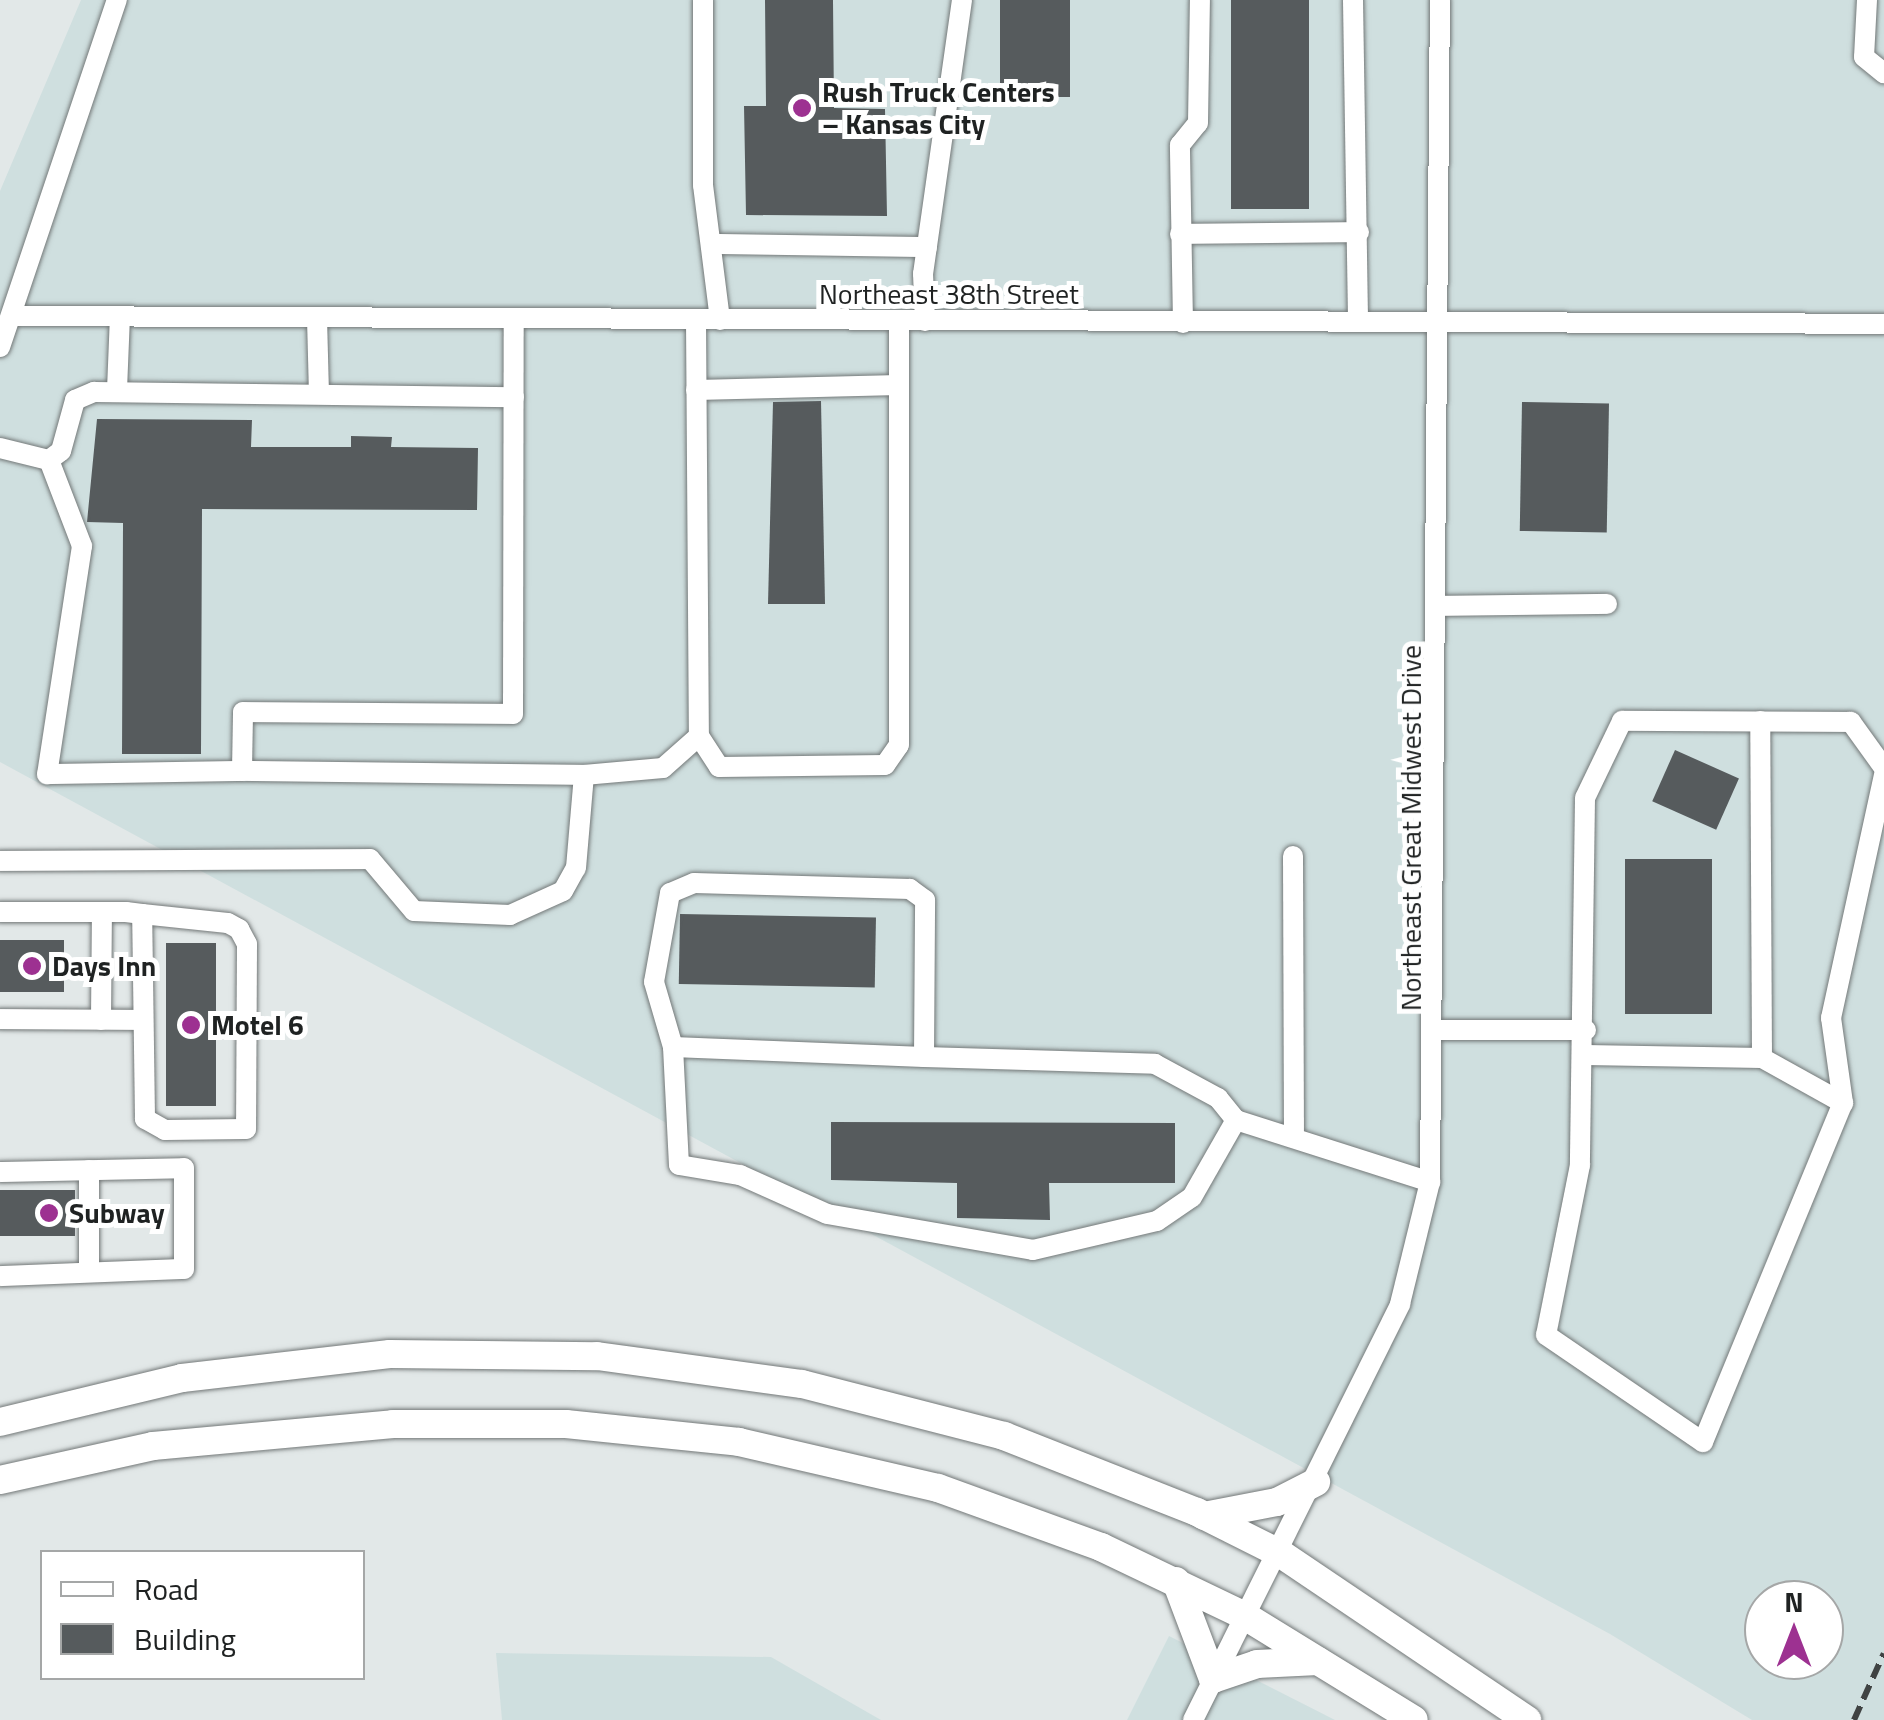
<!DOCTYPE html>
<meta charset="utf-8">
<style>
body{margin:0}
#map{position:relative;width:1884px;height:1720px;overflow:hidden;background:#e2e8e8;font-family:"Titillium Web",sans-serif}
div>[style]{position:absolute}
.built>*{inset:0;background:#cfdfdf}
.building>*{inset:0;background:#565b5d;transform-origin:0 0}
.roads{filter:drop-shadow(0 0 2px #737878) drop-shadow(0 0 2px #737878)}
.minor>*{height:20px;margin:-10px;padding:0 10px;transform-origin:10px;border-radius:10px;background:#fff}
.highway>*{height:28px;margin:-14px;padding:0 14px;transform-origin:14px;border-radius:14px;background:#fff}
.rail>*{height:6px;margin-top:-3px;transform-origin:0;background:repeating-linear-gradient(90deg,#404343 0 15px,transparent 0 23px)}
.dots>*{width:28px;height:28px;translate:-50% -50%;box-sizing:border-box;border:5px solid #fff;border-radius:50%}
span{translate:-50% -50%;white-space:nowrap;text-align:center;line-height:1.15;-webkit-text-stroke:10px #fff;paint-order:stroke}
.poi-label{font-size:28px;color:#1f2222;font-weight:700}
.left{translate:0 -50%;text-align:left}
.street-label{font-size:28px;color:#1f2222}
.legend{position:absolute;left:40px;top:1550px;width:325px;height:130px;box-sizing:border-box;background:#fff;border:2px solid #a5a7a7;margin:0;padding:12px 18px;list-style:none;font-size:30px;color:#1f2222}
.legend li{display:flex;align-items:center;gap:20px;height:50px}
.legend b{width:50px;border:2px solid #a5a7a7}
.north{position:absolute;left:1744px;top:1580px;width:100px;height:100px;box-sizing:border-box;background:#fff;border:2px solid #a5a7a7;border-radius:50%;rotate:0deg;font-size:28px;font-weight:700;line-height:40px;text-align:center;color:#1f2222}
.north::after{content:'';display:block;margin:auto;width:35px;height:45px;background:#9d3191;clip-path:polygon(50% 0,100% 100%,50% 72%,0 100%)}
</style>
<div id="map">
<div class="built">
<i style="clip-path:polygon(evenodd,81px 0,1884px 0,1884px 1720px,1752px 1720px,1610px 1634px,0 762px,0 191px,81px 0,1764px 1600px,1824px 1600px,1824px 1660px,1764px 1660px,1764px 1600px)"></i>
<i style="clip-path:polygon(1169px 1636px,1335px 1720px,1127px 1720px)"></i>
<i style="clip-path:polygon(496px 1653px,771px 1657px,881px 1720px,502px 1720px)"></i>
</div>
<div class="building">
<i style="clip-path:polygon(765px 0,833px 0,834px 108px,885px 109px,887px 216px,746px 215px,744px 106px,766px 106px)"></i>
<i style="left:1000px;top:0;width:70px;height:97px"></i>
<i style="left:1231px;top:0;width:78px;height:209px"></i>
<i style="clip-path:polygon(821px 401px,825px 604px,768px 604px,773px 402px)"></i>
<i style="left:1522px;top:402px;width:87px;height:129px;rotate:1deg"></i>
<i style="clip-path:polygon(97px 419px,252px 420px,251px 447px,351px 447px,351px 436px,392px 437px,391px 447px,478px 448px,477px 510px,202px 509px,201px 754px,122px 754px,123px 523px,87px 522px)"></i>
<i style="left:1675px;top:750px;width:70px;height:56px;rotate:24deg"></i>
<i style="left:1712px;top:859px;width:155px;height:87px;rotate:90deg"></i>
<i style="left:680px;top:914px;width:196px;height:70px;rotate:1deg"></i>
<i style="left:0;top:940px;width:64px;height:52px"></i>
<i style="left:166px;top:943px;width:50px;height:163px"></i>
<i style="clip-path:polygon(831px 1122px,1175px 1123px,1175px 1183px,1049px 1183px,1050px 1220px,957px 1218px,957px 1183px,831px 1180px)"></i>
<i style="left:0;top:1190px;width:75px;height:46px"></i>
</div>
<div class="roads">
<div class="minor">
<i style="left:703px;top:0;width:185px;rotate:90deg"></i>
<i style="left:703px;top:185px;width:136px;rotate:82.8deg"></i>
<i style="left:1353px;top:0;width:321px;rotate:89.1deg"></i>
<i style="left:1867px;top:0;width:57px;rotate:93deg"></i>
<i style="left:1864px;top:57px;width:26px;rotate:39deg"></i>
<i style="left:1180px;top:234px;width:179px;rotate:-0.6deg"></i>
<i style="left:713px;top:244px;width:214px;rotate:0.8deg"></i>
<i style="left:13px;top:316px;width:1871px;rotate:0.24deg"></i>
<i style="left:317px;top:318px;width:75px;rotate:88.5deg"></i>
<i style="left:696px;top:320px;width:416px;rotate:89.6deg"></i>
<i style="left:699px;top:736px;width:37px;rotate:57deg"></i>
<i style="left:719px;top:767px;width:166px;rotate:-0.7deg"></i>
<i style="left:885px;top:765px;width:24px;rotate:-55deg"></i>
<i style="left:899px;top:745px;width:424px;rotate:-90deg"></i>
<i style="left:925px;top:321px;width:47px;rotate:-92.4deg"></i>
<i style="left:923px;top:274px;width:277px;rotate:-81.9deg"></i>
<i style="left:1183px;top:323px;width:178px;rotate:-91deg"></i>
<i style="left:1180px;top:145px;width:28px;rotate:-51deg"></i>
<i style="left:1198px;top:123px;width:123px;rotate:-89.1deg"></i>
<i style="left:0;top:347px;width:366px;rotate:-71.4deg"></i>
<i style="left:117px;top:390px;width:74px;rotate:-87.7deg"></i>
<i style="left:696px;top:390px;width:203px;rotate:-1.4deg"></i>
<i style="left:0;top:448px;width:50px;rotate:13.8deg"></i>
<i style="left:49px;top:460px;width:15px;rotate:-37deg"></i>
<i style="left:61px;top:451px;width:53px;rotate:-74.6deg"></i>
<i style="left:75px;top:400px;width:21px;rotate:-23deg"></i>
<i style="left:94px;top:392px;width:420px;rotate:0.7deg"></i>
<i style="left:49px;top:460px;width:92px;rotate:69deg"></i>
<i style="left:82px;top:546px;width:231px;rotate:98.7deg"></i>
<i style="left:47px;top:774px;width:195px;rotate:-0.9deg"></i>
<i style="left:242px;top:771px;width:59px;rotate:-89deg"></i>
<i style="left:243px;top:712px;width:270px;rotate:0.4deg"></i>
<i style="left:513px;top:714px;width:396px;rotate:-89.9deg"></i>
<i style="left:1440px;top:606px;width:167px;rotate:-0.7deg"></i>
<i style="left:1884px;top:768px;width:57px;rotate:-125.7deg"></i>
<i style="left:1851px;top:722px;width:229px;rotate:-179.7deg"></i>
<i style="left:1622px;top:721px;width:85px;rotate:115.7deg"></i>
<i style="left:1585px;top:798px;width:367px;rotate:90.8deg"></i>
<i style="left:1580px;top:1165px;width:173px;rotate:101.3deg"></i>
<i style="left:1546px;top:1335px;width:190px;rotate:34.3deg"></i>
<i style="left:1703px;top:1442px;width:367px;rotate:-67.6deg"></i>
<i style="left:1843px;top:1103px;width:86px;rotate:-98deg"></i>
<i style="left:1831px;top:1018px;width:249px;rotate:-77.7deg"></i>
<i style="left:584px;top:775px;width:79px;rotate:-5.1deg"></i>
<i style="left:663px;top:768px;width:48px;rotate:-41.6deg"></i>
<i style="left:1293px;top:856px;width:281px;rotate:89.8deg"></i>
<i style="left:0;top:861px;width:370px;rotate:-0.3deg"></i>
<i style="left:370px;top:859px;width:68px;rotate:49.8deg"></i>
<i style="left:414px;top:911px;width:96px;rotate:2.4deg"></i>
<i style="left:510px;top:915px;width:58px;rotate:-24.4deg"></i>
<i style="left:563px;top:891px;width:26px;rotate:-61deg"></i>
<i style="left:576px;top:868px;width:93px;rotate:-85.1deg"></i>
<i style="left:584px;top:775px;width:342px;rotate:-179.3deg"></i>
<i style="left:0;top:912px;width:126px"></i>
<i style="left:126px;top:912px;width:16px;rotate:7deg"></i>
<i style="left:142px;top:914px;width:86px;rotate:6deg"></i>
<i style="left:228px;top:923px;width:13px;rotate:29deg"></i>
<i style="left:239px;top:929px;width:17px;rotate:62deg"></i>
<i style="left:247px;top:944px;width:185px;rotate:90.3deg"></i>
<i style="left:246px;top:1129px;width:81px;rotate:179.3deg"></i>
<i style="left:165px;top:1130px;width:23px;rotate:-151deg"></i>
<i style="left:145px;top:1119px;width:205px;rotate:-90.8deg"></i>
<i style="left:0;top:1019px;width:142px;rotate:0.4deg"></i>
<i style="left:101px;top:1020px;width:108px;rotate:-89.5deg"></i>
<i style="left:1438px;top:1030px;width:148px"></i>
<i style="left:673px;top:1047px;width:118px;rotate:87.1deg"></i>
<i style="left:679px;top:1165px;width:62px;rotate:9.3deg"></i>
<i style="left:740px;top:1175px;width:95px;rotate:24.1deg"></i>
<i style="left:827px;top:1214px;width:209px;rotate:9.9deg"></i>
<i style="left:1033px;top:1250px;width:127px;rotate:-13.2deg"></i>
<i style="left:1157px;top:1221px;width:42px;rotate:-34.4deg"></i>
<i style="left:1192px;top:1197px;width:89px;rotate:-60.3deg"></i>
<i style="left:1585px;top:1055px;width:177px;rotate:1deg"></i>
<i style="left:1762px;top:1058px;width:337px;rotate:-90.3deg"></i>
<i style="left:924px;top:1057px;width:157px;rotate:-89.6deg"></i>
<i style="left:925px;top:900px;width:19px;rotate:-144deg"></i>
<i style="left:910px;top:889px;width:216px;rotate:-178.4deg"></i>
<i style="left:694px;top:883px;width:26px;rotate:157deg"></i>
<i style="left:670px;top:893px;width:90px;rotate:100.2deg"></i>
<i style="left:654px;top:982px;width:68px;rotate:73.7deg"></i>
<i style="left:673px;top:1047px;width:251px;rotate:2.3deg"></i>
<i style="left:924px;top:1057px;width:231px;rotate:1.7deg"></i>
<i style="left:1155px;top:1064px;width:72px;rotate:28.4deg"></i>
<i style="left:1218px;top:1098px;width:28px;rotate:51deg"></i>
<i style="left:1236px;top:1120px;width:204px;rotate:17.7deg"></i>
<i style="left:1762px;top:1058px;width:93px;rotate:29.1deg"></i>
<i style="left:89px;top:1170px;width:102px;rotate:90deg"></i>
<i style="left:0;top:1172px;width:184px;rotate:-1.2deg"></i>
<i style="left:184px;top:1168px;width:101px;rotate:90deg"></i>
<i style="left:184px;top:1269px;width:184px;rotate:177.8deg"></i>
<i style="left:1193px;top:1720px;width:465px;rotate:-63.5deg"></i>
<i style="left:1400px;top:1304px;width:126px;rotate:-76.2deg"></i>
<i style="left:1430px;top:1182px;width:1182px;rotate:-89.52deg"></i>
</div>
<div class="highway">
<i style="left:0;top:1422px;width:187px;rotate:-13.6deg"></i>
<i style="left:182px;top:1378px;width:209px;rotate:-6.6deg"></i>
<i style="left:390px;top:1354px;width:207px;rotate:0.6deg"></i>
<i style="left:597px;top:1356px;width:207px;rotate:7.8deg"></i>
<i style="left:802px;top:1384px;width:209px;rotate:14.4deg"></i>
<i style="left:1004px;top:1436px;width:207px;rotate:21.5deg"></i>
<i style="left:1197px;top:1512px;width:94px;rotate:26.6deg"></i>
<i style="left:1281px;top:1554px;width:297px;rotate:34deg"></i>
<i style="left:0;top:1480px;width:157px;rotate:-12.5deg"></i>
<i style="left:153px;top:1446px;width:241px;rotate:-5.2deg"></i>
<i style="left:393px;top:1424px;width:173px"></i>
<i style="left:566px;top:1424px;width:174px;rotate:5.9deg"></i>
<i style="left:739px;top:1442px;width:204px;rotate:13deg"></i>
<i style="left:938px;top:1488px;width:173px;rotate:19.9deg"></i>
<i style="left:1101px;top:1547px;width:160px;rotate:25.6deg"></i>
<i style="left:1245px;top:1616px;width:198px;rotate:31.6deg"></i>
<i style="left:1204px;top:1516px;width:74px;rotate:-10.9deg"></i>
<i style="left:1277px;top:1502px;width:44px;rotate:-27.1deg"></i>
<i style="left:1176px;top:1581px;width:105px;rotate:69.3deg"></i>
<i style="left:1213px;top:1679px;width:46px;rotate:-18.8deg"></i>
<i style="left:1257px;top:1664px;width:61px;rotate:-2.8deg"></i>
</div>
</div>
<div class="rail">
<i style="left:1854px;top:1720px;width:73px;rotate:-65.9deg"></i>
</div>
<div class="dots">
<i style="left:802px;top:108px;background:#9d3191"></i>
<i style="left:32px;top:966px;background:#9d3191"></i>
<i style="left:191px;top:1025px;background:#9d3191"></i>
<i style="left:49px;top:1213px;background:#9d3191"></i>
</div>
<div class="poi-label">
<span class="left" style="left:822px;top:108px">Rush Truck Centers<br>– Kansas City</span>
<span class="left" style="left:52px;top:966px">Days Inn</span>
<span class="left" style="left:211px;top:1025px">Motel 6</span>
<span class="left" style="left:69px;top:1213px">Subway</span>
</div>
<div class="street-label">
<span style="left:949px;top:294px">Northeast 38th Street</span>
<span style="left:1411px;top:828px;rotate:-90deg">Northeast Great Midwest Drive</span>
</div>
<ul class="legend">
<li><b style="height:12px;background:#fff"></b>Road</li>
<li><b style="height:28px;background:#565b5d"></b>Building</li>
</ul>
<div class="north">N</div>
</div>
